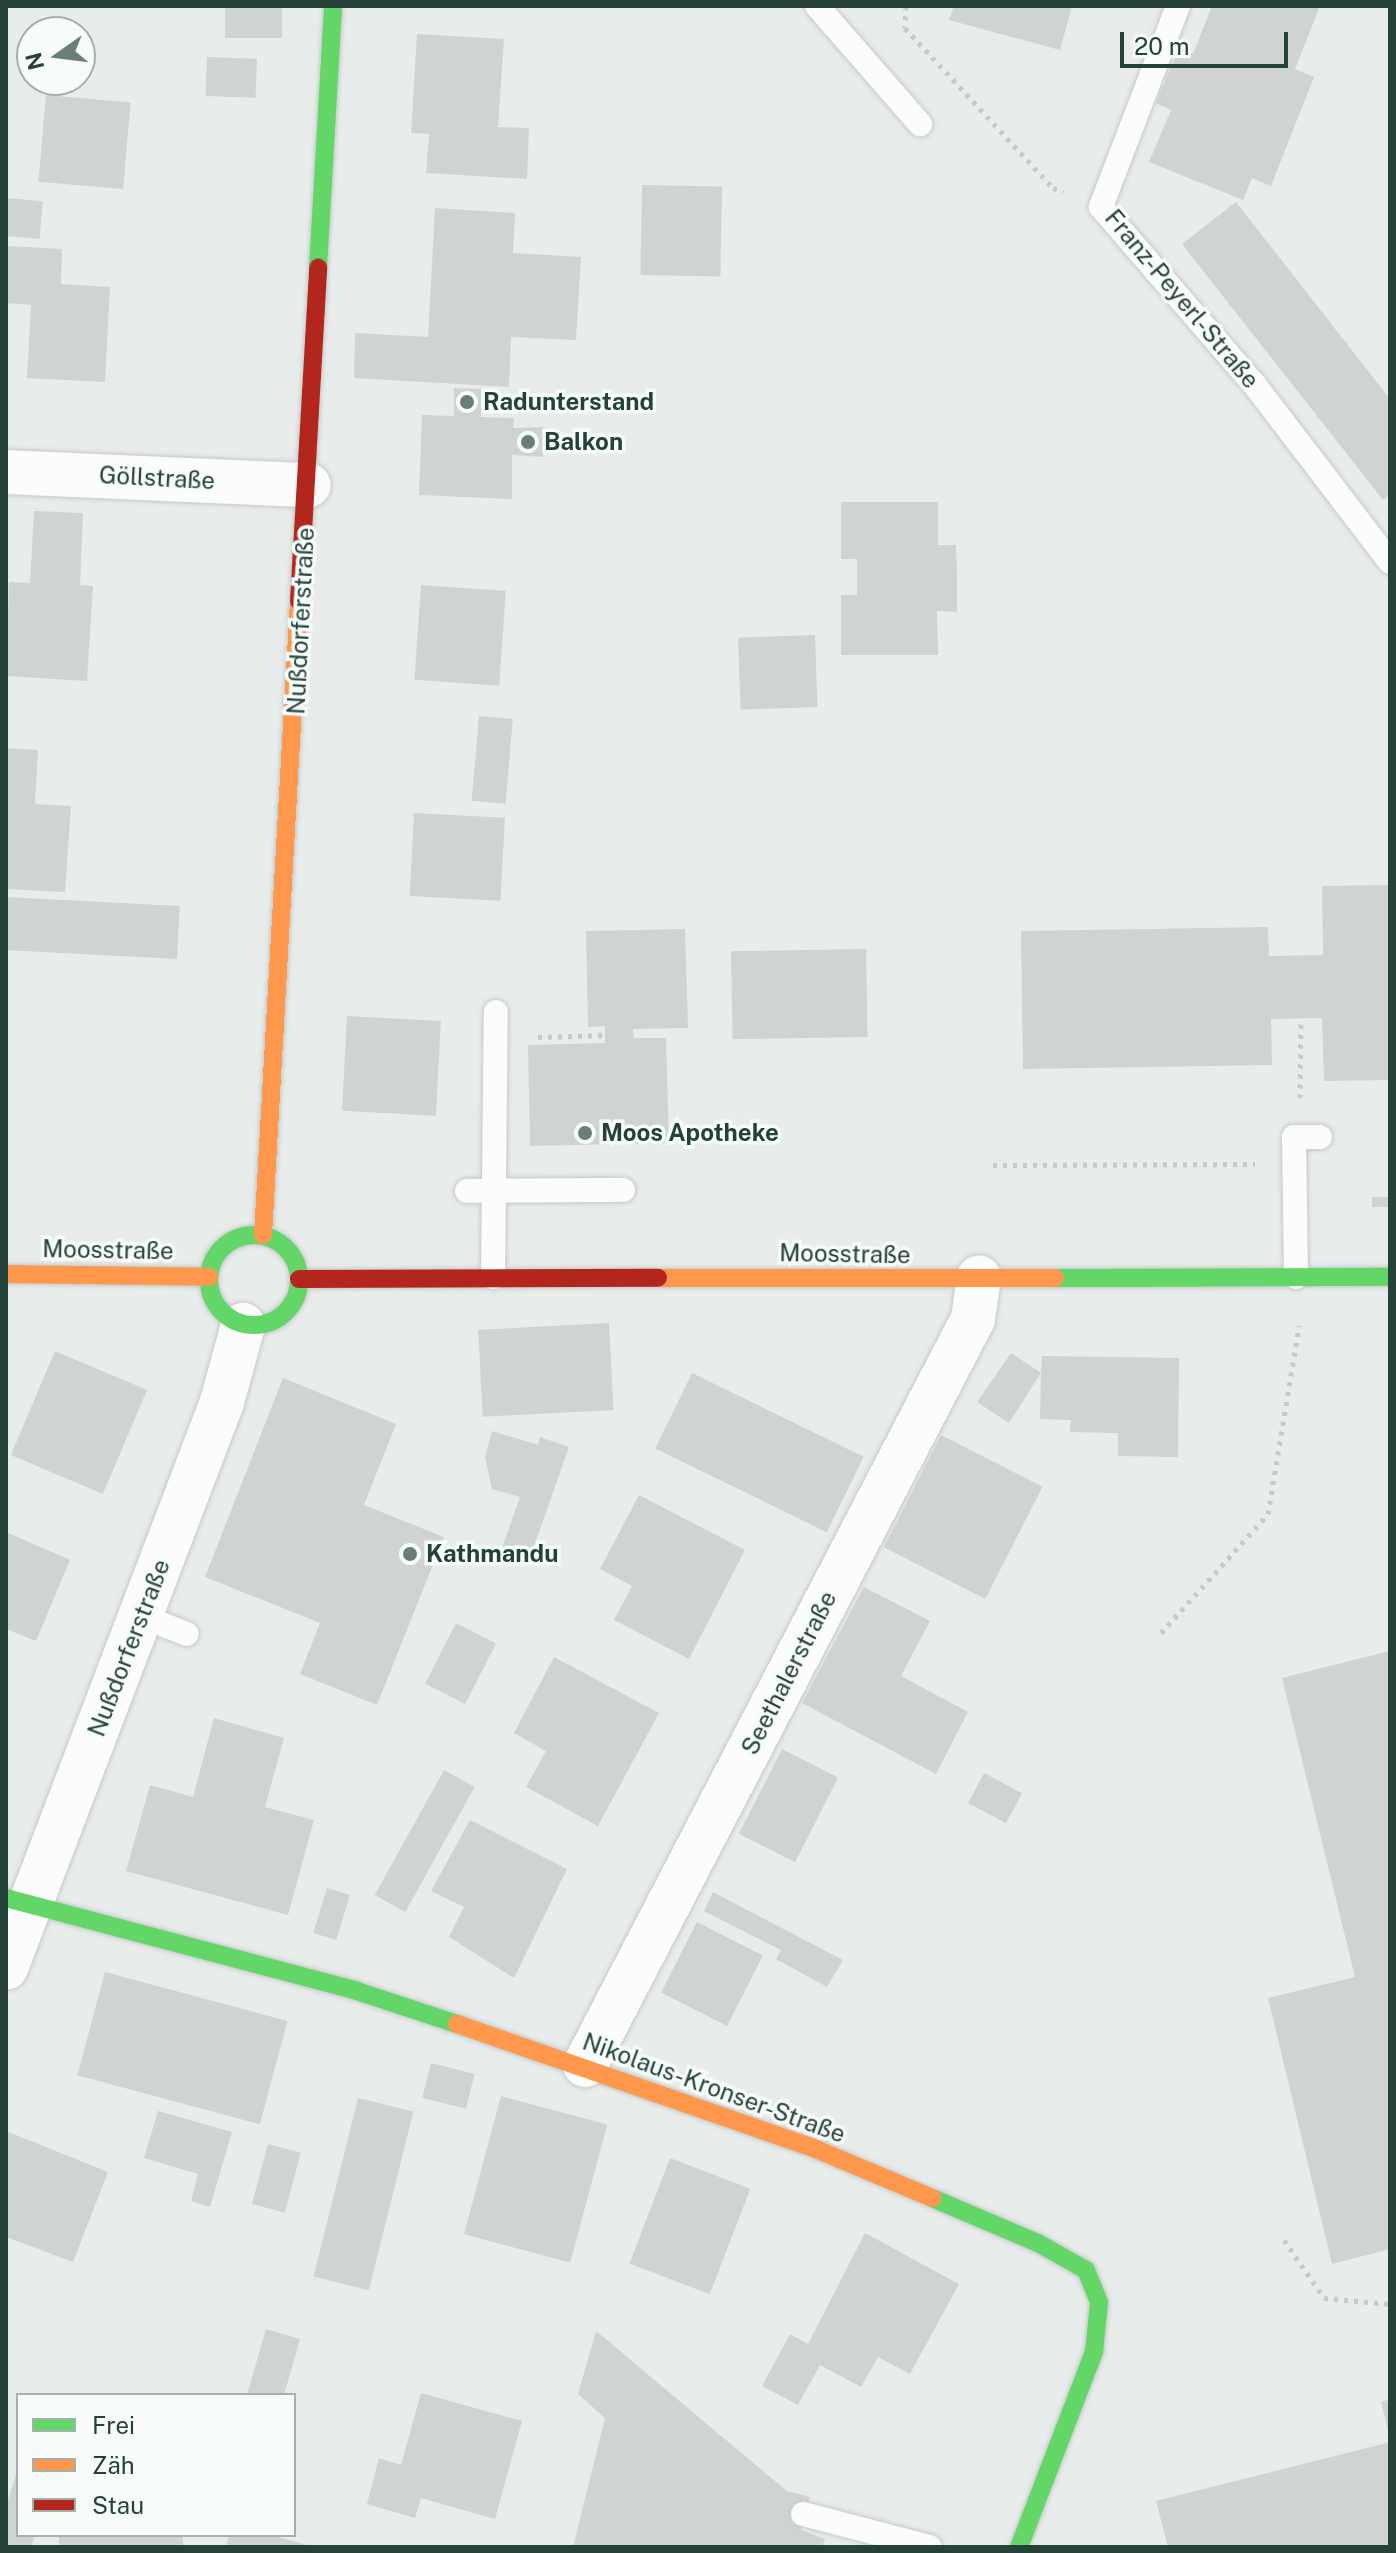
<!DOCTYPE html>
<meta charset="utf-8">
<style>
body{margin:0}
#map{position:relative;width:1396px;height:2553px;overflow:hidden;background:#e8edeb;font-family:"Public Sans",sans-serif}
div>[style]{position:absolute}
.building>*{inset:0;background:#cfd4d2;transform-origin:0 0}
.path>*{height:5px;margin-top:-2.5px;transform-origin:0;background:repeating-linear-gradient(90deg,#c3ccca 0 4px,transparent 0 10px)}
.roads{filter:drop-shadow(0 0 2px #c5cac8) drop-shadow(0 0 2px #c5cac8)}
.lane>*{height:24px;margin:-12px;padding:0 12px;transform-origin:12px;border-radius:12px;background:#fcfcfc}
.street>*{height:44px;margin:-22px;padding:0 22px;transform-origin:22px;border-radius:22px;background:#fcfcfc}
.fast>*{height:18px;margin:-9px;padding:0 9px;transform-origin:9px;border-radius:9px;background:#63d668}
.fast>.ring{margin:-9px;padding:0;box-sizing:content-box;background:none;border:18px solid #63d668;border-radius:50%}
.slow>*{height:18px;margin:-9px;padding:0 9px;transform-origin:9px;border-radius:9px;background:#ff974d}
.jam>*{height:18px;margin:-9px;padding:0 9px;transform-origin:9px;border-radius:9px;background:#b3261e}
.dots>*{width:22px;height:22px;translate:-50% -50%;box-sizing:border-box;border:4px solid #f7fbf9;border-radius:50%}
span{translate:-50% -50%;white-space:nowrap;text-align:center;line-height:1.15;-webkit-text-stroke:7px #f7fbf9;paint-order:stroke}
.street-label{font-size:24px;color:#24423a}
.poi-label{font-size:24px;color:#24423a;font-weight:700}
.left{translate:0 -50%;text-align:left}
.frame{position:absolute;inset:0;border:8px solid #24423a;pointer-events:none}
.legend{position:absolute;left:16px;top:2393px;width:280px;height:144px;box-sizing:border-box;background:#f7fbf9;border:2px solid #a3b1ad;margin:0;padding:10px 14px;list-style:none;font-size:24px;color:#24423a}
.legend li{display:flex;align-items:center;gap:16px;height:40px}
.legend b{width:40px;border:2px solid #a3b1ad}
.north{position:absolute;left:16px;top:16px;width:80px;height:80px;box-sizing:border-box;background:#f7fbf9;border:2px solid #a3b1ad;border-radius:50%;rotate:256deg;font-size:22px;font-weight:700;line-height:32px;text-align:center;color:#24423a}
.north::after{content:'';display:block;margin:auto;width:28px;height:36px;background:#697e78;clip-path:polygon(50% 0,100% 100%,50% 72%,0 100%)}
.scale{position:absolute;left:1120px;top:32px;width:168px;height:36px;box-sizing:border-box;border:4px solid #24423a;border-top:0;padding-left:10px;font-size:24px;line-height:28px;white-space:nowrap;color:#24423a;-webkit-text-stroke:6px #f7fbf9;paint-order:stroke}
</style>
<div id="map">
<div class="building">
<i style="left:225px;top:6px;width:57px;height:32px"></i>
<i style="clip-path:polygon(954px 6px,1072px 6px,1060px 50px,949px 20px)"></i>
<i style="clip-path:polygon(1212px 6px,1320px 6px,1295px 69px,1314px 77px,1271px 186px,1252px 178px,1243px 200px,1149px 162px,1171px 110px,1156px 103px,1179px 48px,1193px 54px)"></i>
<i style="clip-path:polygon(417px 34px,504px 39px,498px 127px,529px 128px,527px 179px,426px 173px,429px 134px,411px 133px)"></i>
<i style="left:207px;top:57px;width:50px;height:39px;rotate:2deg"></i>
<i style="left:46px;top:95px;width:85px;height:87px;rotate:5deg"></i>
<i style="left:642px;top:185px;width:80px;height:90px;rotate:1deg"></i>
<i style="left:6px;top:198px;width:37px;height:38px;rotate:5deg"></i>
<i style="clip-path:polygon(1236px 202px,1390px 399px,1390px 494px,1383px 500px,1182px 244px)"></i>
<i style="clip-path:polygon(435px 208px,515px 213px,513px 253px,581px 257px,576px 340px,511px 337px,509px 387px,354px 378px,355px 333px,428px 337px)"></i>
<i style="clip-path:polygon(6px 246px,62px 249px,61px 284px,110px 287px,105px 382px,27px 378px,31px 305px,6px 303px)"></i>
<i style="clip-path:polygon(454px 388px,481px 389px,481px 417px,514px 418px,513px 428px,545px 427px,543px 457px,512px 455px,512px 499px,419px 495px,422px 415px,454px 416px)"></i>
<i style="clip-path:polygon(841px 502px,938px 502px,938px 545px,956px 545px,957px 577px,957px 612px,937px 611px,938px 655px,841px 655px,841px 595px,857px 595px,857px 559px,841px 559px)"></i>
<i style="clip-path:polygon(34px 511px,83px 513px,80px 585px,93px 586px,87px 681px,6px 676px,9px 582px,30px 583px)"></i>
<i style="left:421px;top:585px;width:85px;height:95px;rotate:4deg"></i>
<i style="left:815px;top:635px;width:72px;height:77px;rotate:88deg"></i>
<i style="left:479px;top:716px;width:34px;height:85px;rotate:5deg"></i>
<i style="clip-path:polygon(6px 748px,38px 750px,35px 804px,71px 806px,65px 892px,6px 889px)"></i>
<i style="left:414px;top:813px;width:91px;height:83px;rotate:3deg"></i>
<i style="clip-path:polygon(1390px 885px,1390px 1080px,1324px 1081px,1322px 1018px,1271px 1019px,1272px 1065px,1023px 1069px,1021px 931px,1268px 927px,1269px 956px,1323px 955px,1322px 886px)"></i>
<i style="left:6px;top:897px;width:174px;height:53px;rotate:3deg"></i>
<i style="clip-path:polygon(685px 929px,688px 1028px,633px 1029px,634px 1038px,666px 1038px,669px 1143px,530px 1146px,528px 1045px,605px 1043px,605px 1026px,588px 1027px,586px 931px)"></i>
<i style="left:866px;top:949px;width:88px;height:135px;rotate:89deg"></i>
<i style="left:347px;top:1016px;width:94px;height:95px;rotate:3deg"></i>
<i style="left:1372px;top:1197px;width:18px;height:10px"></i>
<i style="left:609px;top:1323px;width:87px;height:131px;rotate:87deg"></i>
<i style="left:55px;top:1351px;width:100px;height:113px;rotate:23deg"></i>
<i style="clip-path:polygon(1011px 1353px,1041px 1373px,1042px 1356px,1179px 1358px,1178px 1457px,1118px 1456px,1118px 1433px,1070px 1432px,1071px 1420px,1040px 1419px,1041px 1373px,1009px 1423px,977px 1402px)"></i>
<i style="left:692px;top:1373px;width:191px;height:84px;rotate:26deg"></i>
<i style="clip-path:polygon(283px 1378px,396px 1424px,364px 1505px,444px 1537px,377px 1705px,300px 1674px,320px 1623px,205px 1577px)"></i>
<i style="clip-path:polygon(492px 1431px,538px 1445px,540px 1437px,569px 1447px,530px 1558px,502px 1548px,520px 1497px,492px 1489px,485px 1457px)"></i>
<i style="left:941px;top:1435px;width:114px;height:126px;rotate:27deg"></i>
<i style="clip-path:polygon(639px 1495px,745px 1550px,689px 1659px,614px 1620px,632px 1586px,600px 1569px)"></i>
<i style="clip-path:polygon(6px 1532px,70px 1560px,36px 1641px,6px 1629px)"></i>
<i style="clip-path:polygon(864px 1587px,930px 1621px,901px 1676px,968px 1712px,936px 1774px,802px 1703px)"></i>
<i style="left:456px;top:1623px;width:45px;height:68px;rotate:27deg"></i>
<i style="clip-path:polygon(1390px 1651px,1390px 2249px,1332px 2264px,1268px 1998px,1355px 1977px,1282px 1678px)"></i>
<i style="clip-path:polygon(554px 1657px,659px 1713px,598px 1826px,526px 1787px,546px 1751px,514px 1733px)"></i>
<i style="clip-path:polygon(214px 1718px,284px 1738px,265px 1807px,314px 1820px,288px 1915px,126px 1871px,150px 1785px,193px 1797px)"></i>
<i style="left:782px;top:1749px;width:63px;height:95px;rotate:27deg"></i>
<i style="left:444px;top:1770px;width:35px;height:143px;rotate:29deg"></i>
<i style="left:984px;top:1773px;width:43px;height:34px;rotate:28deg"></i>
<i style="clip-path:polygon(470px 1820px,567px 1869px,514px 1978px,449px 1937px,464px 1907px,431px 1891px)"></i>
<i style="left:327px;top:1888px;width:24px;height:47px;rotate:17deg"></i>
<i style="clip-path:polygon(713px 1892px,843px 1960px,827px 1987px,776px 1959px,781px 1950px,704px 1911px)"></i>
<i style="left:697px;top:1922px;width:74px;height:79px;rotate:27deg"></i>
<i style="left:105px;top:1972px;width:189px;height:107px;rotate:15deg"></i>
<i style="left:431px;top:2063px;width:45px;height:36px;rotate:14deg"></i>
<i style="left:501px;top:2096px;width:110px;height:143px;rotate:15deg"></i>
<i style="left:358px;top:2098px;width:57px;height:184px;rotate:14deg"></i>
<i style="clip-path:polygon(158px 2111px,232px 2132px,210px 2207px,191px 2201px,198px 2174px,144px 2158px)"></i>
<i style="clip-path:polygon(6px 2131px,108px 2172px,73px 2262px,6px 2237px)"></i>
<i style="left:268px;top:2144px;width:34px;height:62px;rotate:15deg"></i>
<i style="left:670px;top:2158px;width:86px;height:113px;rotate:21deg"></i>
<i style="clip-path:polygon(865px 2233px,959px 2284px,910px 2374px,878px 2357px,861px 2387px,820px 2365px,798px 2405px,762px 2386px,790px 2334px,808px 2344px)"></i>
<i style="clip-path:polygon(266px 2329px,300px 2339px,284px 2395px,247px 2395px)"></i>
<i style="clip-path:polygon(596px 2331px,787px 2491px,810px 2497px,801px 2530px,825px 2539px,822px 2547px,573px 2547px,605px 2418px,578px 2394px)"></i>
<i style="clip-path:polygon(421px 2393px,522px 2421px,495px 2519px,421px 2498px,415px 2518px,367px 2504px,379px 2458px,401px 2465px)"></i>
<i style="clip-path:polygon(1390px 2399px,1390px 2434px,1389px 2434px,1381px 2402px)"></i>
<i style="clip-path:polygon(1390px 2442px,1390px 2547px,1168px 2547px,1156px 2501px)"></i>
<i style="clip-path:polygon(18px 2468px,18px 2535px,35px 2535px,31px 2547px,6px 2547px,6px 2506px)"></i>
<i style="left:59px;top:2535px;width:124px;height:12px"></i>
<i style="clip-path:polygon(229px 2535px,271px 2535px,314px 2547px,226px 2547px)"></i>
</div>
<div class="path">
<i style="left:906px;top:6px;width:22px;rotate:93deg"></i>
<i style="left:905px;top:28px;width:218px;rotate:47.2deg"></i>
<i style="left:1053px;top:188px;width:11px;rotate:22deg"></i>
<i style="left:538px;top:1037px;width:67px;rotate:-1.7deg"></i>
<i style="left:1300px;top:1098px;width:79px;rotate:-89.3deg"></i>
<i style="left:993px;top:1165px;width:262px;rotate:-0.2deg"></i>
<i style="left:1161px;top:1633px;width:160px;rotate:-48deg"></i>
<i style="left:1268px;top:1514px;width:191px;rotate:-80.6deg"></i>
<i style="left:1284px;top:2240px;width:70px;rotate:55.4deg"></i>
<i style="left:1324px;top:2298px;width:66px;rotate:5.2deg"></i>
</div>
<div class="roads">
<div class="lane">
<i style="left:817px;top:6px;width:157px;rotate:48.9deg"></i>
<i style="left:1178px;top:6px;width:215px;rotate:111deg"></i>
<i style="left:1101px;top:207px;width:234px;rotate:49.2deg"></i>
<i style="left:1254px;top:384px;width:224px;rotate:52.6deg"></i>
<i style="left:467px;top:1191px;width:156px;rotate:-0.4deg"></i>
<i style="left:493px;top:1277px;width:265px;rotate:-89.4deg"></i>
<i style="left:1296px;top:1277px;width:140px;rotate:-90.8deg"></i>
<i style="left:1294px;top:1137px;width:26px"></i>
<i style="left:141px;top:1616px;width:49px;rotate:21.4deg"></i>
<i style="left:803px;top:2514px;width:131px;rotate:14.6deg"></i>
</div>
<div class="street">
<i style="left:6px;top:472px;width:303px;rotate:2.5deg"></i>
<i style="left:6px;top:1968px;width:606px;rotate:-69.11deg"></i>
<i style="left:222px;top:1402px;width:80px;rotate:-74.7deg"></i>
<i style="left:585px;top:2065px;width:841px;rotate:-62.52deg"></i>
<i style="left:973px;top:1319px;width:42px;rotate:-81.9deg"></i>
</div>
<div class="fast">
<i style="left:318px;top:268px;width:262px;rotate:-86.7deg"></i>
<i class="ring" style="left:209px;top:1235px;width:72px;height:72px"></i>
<i style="left:1055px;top:1278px;width:335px;rotate:-0.2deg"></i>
<i style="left:6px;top:1898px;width:363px;rotate:14.8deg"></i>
<i style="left:357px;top:1991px;width:105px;rotate:18.3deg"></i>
<i style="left:932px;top:2198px;width:115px;rotate:23deg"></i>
<i style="left:1038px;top:2243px;width:55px;rotate:29.4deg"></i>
<i style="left:1086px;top:2270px;width:35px;rotate:68deg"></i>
<i style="left:1099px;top:2303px;width:49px;rotate:95.8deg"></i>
<i style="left:1094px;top:2352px;width:209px;rotate:111deg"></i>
</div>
<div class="slow">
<i style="left:263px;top:1235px;width:635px;rotate:-86.75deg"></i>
<i style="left:6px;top:1274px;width:203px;rotate:0.8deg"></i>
<i style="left:658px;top:1278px;width:397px"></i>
<i style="left:457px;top:2024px;width:382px;rotate:19.2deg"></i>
<i style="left:818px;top:2150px;width:124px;rotate:22.8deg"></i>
</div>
<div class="jam">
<i style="left:299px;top:601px;width:334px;rotate:-86.7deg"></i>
<i style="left:299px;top:1279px;width:359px;rotate:-0.2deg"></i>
</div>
</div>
<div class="dots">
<i style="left:467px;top:402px;background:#697e78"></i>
<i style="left:528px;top:442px;background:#697e78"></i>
<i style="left:585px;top:1133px;background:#697e78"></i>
<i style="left:410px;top:1554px;background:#697e78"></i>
</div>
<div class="street-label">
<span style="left:1182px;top:299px;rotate:50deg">Franz-Peyerl-Straße</span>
<span style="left:157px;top:478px;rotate:3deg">Göllstraße</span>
<span style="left:301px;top:621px;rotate:-87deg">Nußdorferstraße</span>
<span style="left:108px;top:1250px;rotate:1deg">Moosstraße</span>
<span style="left:845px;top:1254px;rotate:1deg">Moosstraße</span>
<span style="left:129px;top:1648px;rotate:-69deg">Nußdorferstraße</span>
<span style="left:789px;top:1673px;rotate:-63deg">Seethalerstraße</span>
<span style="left:714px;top:2088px;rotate:20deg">Nikolaus-Kronser-Straße</span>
</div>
<div class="poi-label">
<span class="left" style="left:483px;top:402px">Radunterstand</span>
<span class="left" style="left:544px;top:442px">Balkon</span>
<span class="left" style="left:601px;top:1133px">Moos Apotheke</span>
<span class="left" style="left:426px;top:1554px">Kathmandu</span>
</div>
<div class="frame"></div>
<ul class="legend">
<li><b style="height:10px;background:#63d668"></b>Frei</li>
<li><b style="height:10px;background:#ff974d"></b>Zäh</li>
<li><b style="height:10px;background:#b3261e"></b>Stau</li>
</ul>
<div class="north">N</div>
<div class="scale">20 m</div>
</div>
